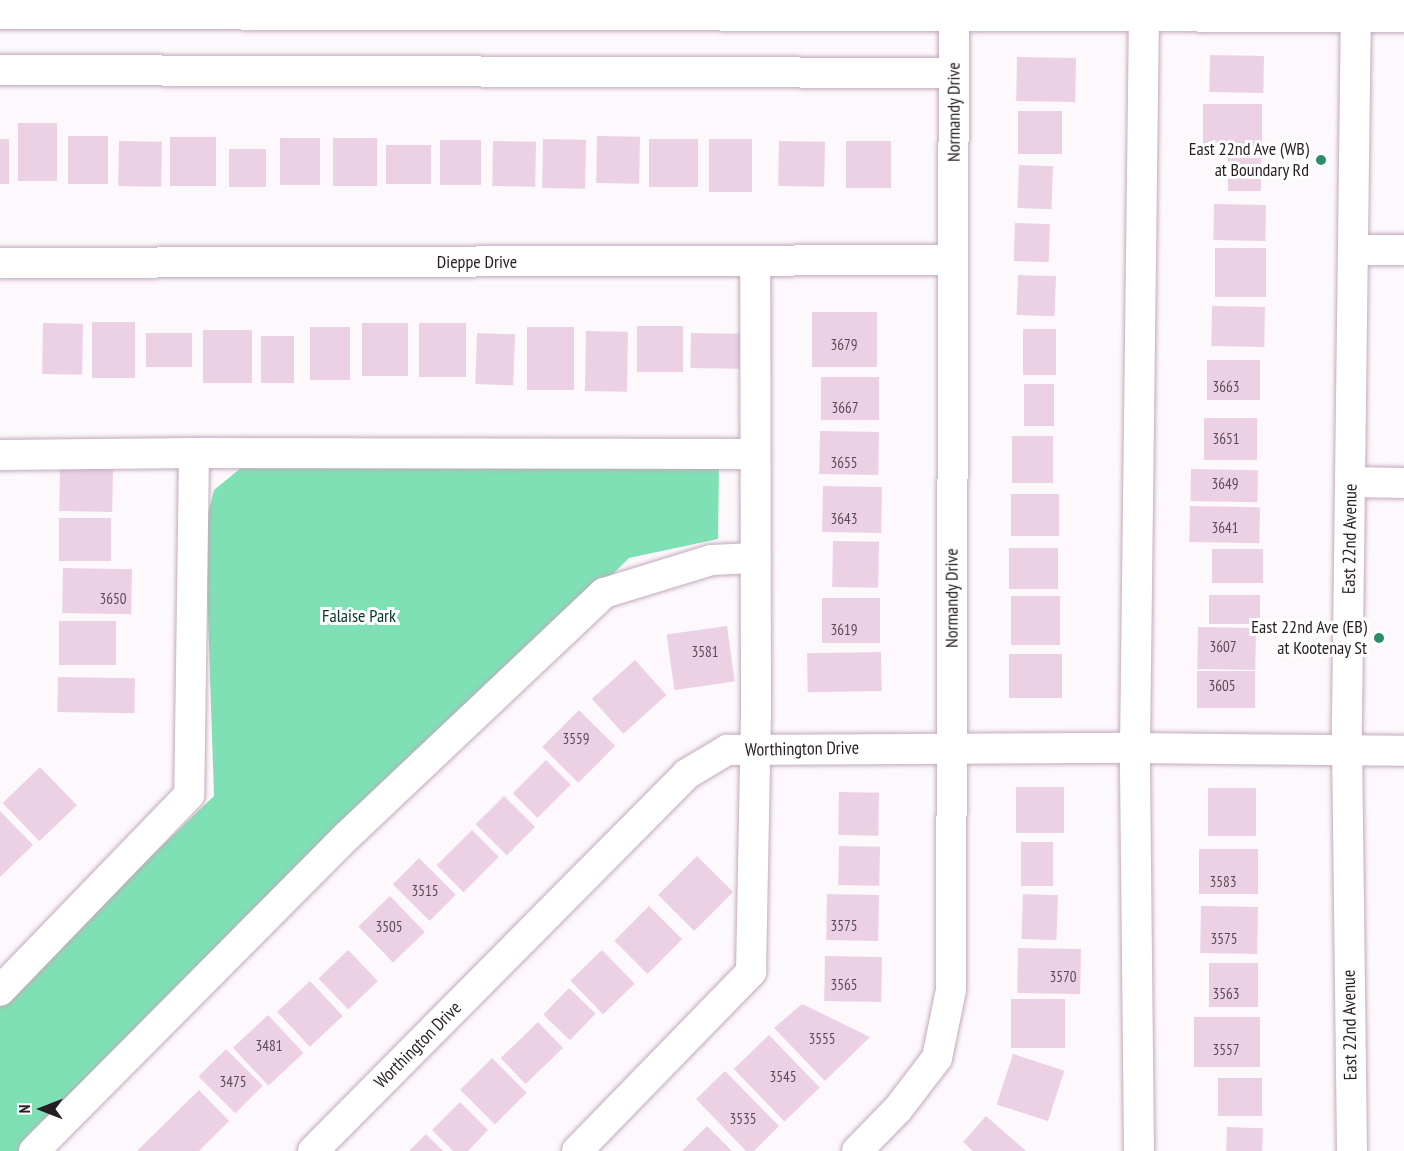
<!DOCTYPE html>
<style>
body{margin:0}
#map{position:relative;width:1404px;height:1151px;overflow:hidden;background:#fdf8fc;font-family:"PT Sans Narrow",sans-serif}
div>[style]{position:absolute}
.green>*{inset:0;background:#7fe0b5}
.building>*{inset:0;background:#ecd1e5;transform-origin:0 0}
.roads{filter:drop-shadow(0 0 2px #c2a9bc) drop-shadow(0 0 2px #c2a9bc)}
.minor>*{height:30px;margin:-15px;padding:0 15px;transform-origin:15px;border-radius:15px;background:#fff}
.major>*{height:33px;margin:-16.5px;padding:0 16.5px;transform-origin:16.5px;border-radius:16.5px;background:#fff}
.dots>*{width:16px;height:16px;translate:-50% -50%;box-sizing:border-box;border:3px solid #fff;border-radius:50%}
span{translate:-50% -50%;white-space:nowrap;text-align:center;line-height:1.15;-webkit-text-stroke:6px #fff;paint-order:stroke}
.number-label{font-size:15px;color:#584a55}
.number-label span{-webkit-text-stroke-width:0}
.street-label{font-size:18px;color:#271d25}
.poi-label{font-size:18px;color:#271d25}
.right{translate:-100% -50%;text-align:right}
.park-label{font-size:18px;color:#053725}
.north{position:absolute;left:12px;top:1079px;width:60px;height:60px;-webkit-text-stroke:4px #fff;paint-order:stroke;rotate:270deg;font-size:16px;font-weight:700;line-height:24px;text-align:center;color:#271d25}
.north::after{content:'';display:block;margin:auto;width:21px;height:27px;background:#271d25;clip-path:polygon(50% 0,100% 100%,50% 72%,0 100%)}
</style>
<div id="map">
<div class="green">
<i style="clip-path:polygon(719px 462px,718px 539px,629px 558px,35px 1151px,0 1151px,0 1001px,214px 796px,205px 526px,214px 490px,242px 467px)"></i>
</div>
<div class="building">
<i style="left:1210px;top:55px;width:54px;height:37px;rotate:1deg"></i>
<i style="left:1017px;top:57px;width:59px;height:44px;rotate:1deg"></i>
<i style="left:1203px;top:104px;width:59px;height:42px"></i>
<i style="left:1018px;top:111px;width:44px;height:43px"></i>
<i style="left:18px;top:123px;width:39px;height:58px"></i>
<i style="left:68px;top:136px;width:40px;height:48px"></i>
<i style="left:597px;top:136px;width:43px;height:47px;rotate:1deg"></i>
<i style="left:170px;top:137px;width:46px;height:49px"></i>
<i style="left:280px;top:138px;width:40px;height:47px"></i>
<i style="left:333px;top:138px;width:44px;height:48px"></i>
<i style="left:0;top:139px;width:9px;height:45px"></i>
<i style="left:543px;top:139px;width:43px;height:49px;rotate:1deg"></i>
<i style="left:649px;top:139px;width:49px;height:48px"></i>
<i style="left:709px;top:139px;width:43px;height:53px"></i>
<i style="left:440px;top:140px;width:41px;height:45px"></i>
<i style="left:119px;top:141px;width:43px;height:45px;rotate:1deg"></i>
<i style="left:493px;top:141px;width:43px;height:45px;rotate:1deg"></i>
<i style="left:779px;top:141px;width:46px;height:45px;rotate:1deg"></i>
<i style="left:846px;top:141px;width:45px;height:47px"></i>
<i style="left:386px;top:145px;width:45px;height:39px"></i>
<i style="left:229px;top:149px;width:37px;height:38px"></i>
<i style="left:1228px;top:157px;width:33px;height:34px"></i>
<i style="left:1019px;top:165px;width:34px;height:43px;rotate:2deg"></i>
<i style="left:1214px;top:204px;width:52px;height:36px;rotate:1deg"></i>
<i style="left:1015px;top:223px;width:35px;height:38px;rotate:2deg"></i>
<i style="left:1215px;top:248px;width:51px;height:49px"></i>
<i style="left:1018px;top:275px;width:38px;height:40px;rotate:2deg"></i>
<i style="left:1212px;top:306px;width:53px;height:40px;rotate:1deg"></i>
<i style="left:812px;top:312px;width:65px;height:55px"></i>
<i style="left:92px;top:322px;width:43px;height:56px"></i>
<i style="left:43px;top:323px;width:40px;height:51px;rotate:1deg"></i>
<i style="left:362px;top:323px;width:46px;height:53px"></i>
<i style="left:419px;top:323px;width:47px;height:54px"></i>
<i style="left:637px;top:326px;width:46px;height:46px"></i>
<i style="left:310px;top:327px;width:40px;height:53px"></i>
<i style="left:527px;top:327px;width:47px;height:63px"></i>
<i style="left:1023px;top:329px;width:33px;height:46px"></i>
<i style="left:203px;top:330px;width:49px;height:53px"></i>
<i style="left:586px;top:331px;width:42px;height:60px;rotate:1deg"></i>
<i style="left:146px;top:333px;width:46px;height:34px"></i>
<i style="left:477px;top:333px;width:38px;height:51px;rotate:2deg"></i>
<i style="left:691px;top:333px;width:49px;height:35px;rotate:1deg"></i>
<i style="left:261px;top:336px;width:33px;height:47px"></i>
<i style="left:1207px;top:360px;width:53px;height:40px"></i>
<i style="left:821px;top:377px;width:58px;height:43px"></i>
<i style="left:1024px;top:384px;width:30px;height:42px"></i>
<i style="left:1204px;top:418px;width:53px;height:42px"></i>
<i style="left:820px;top:431px;width:59px;height:43px;rotate:1deg"></i>
<i style="left:1012px;top:436px;width:41px;height:47px"></i>
<i style="left:60px;top:467px;width:53px;height:44px;rotate:1deg"></i>
<i style="left:1191px;top:469px;width:67px;height:32px;rotate:1deg"></i>
<i style="left:823px;top:486px;width:59px;height:46px;rotate:1deg"></i>
<i style="left:1011px;top:494px;width:48px;height:42px"></i>
<i style="left:1190px;top:506px;width:70px;height:36px;rotate:1deg"></i>
<i style="left:59px;top:518px;width:52px;height:43px"></i>
<i style="left:833px;top:541px;width:46px;height:46px;rotate:1deg"></i>
<i style="left:1009px;top:548px;width:49px;height:41px"></i>
<i style="left:1212px;top:549px;width:51px;height:34px"></i>
<i style="left:63px;top:568px;width:69px;height:45px;rotate:1deg"></i>
<i style="left:1209px;top:595px;width:51px;height:29px"></i>
<i style="left:1011px;top:596px;width:49px;height:49px"></i>
<i style="left:822px;top:598px;width:58px;height:45px"></i>
<i style="left:59px;top:621px;width:57px;height:44px"></i>
<i style="left:727px;top:626px;width:56px;height:61px;rotate:82deg"></i>
<i style="left:1198px;top:627px;width:58px;height:42px;rotate:1deg"></i>
<i style="left:881px;top:652px;width:39px;height:74px;rotate:89deg"></i>
<i style="left:1009px;top:654px;width:53px;height:44px"></i>
<i style="left:635px;top:660px;width:47px;height:58px;rotate:48deg"></i>
<i style="left:1197px;top:671px;width:58px;height:37px"></i>
<i style="left:58px;top:677px;width:77px;height:35px;rotate:1deg"></i>
<i style="left:579px;top:710px;width:51px;height:52px;rotate:45deg"></i>
<i style="left:546px;top:760px;width:35px;height:47px;rotate:45deg"></i>
<i style="left:40px;top:767px;width:53px;height:52px;rotate:46deg"></i>
<i style="left:1016px;top:787px;width:48px;height:46px"></i>
<i style="left:1208px;top:788px;width:48px;height:48px"></i>
<i style="left:839px;top:792px;width:40px;height:43px;rotate:1deg"></i>
<i style="left:504px;top:796px;width:44px;height:40px;rotate:45deg"></i>
<i style="clip-path:polygon(0 811px,33px 845px,0 877px)"></i>
<i style="left:472px;top:830px;width:38px;height:50px;rotate:45deg"></i>
<i style="left:1021px;top:842px;width:32px;height:44px"></i>
<i style="left:839px;top:846px;width:41px;height:39px;rotate:1deg"></i>
<i style="left:1199px;top:849px;width:59px;height:45px"></i>
<i style="left:697px;top:856px;width:51px;height:55px;rotate:45deg"></i>
<i style="left:419px;top:858px;width:52px;height:37px;rotate:45deg"></i>
<i style="left:827px;top:894px;width:52px;height:46px;rotate:1deg"></i>
<i style="left:1023px;top:894px;width:35px;height:45px;rotate:2deg"></i>
<i style="left:390px;top:896px;width:50px;height:44px;rotate:46deg"></i>
<i style="left:649px;top:906px;width:47px;height:49px;rotate:45deg"></i>
<i style="left:1201px;top:906px;width:57px;height:47px;rotate:1deg"></i>
<i style="left:1018px;top:948px;width:63px;height:45px;rotate:1deg"></i>
<i style="left:348px;top:950px;width:43px;height:41px;rotate:46deg"></i>
<i style="left:602px;top:950px;width:47px;height:44px;rotate:46deg"></i>
<i style="left:825px;top:956px;width:57px;height:45px;rotate:1deg"></i>
<i style="left:1209px;top:963px;width:49px;height:44px"></i>
<i style="left:310px;top:981px;width:48px;height:45px;rotate:47deg"></i>
<i style="left:569px;top:988px;width:37px;height:37px;rotate:44deg"></i>
<i style="left:1011px;top:999px;width:54px;height:49px"></i>
<i style="clip-path:polygon(802px 1004px,870px 1037px,825px 1081px,774px 1028px)"></i>
<i style="left:268px;top:1015px;width:52px;height:48px;rotate:47deg"></i>
<i style="left:1194px;top:1017px;width:66px;height:50px"></i>
<i style="left:538px;top:1022px;width:36px;height:52px;rotate:46deg"></i>
<i style="left:769px;top:1035px;width:73px;height:49px;rotate:46deg"></i>
<i style="left:226px;top:1049px;width:52px;height:39px;rotate:45deg"></i>
<i style="left:1013px;top:1054px;width:54px;height:53px;rotate:18deg"></i>
<i style="left:492px;top:1058px;width:49px;height:45px;rotate:45deg"></i>
<i style="clip-path:polygon(725px 1071px,779px 1126px,754px 1151px,746px 1151px,696px 1099px)"></i>
<i style="left:1218px;top:1078px;width:44px;height:38px"></i>
<i style="clip-path:polygon(199px 1090px,229px 1121px,199px 1151px,137px 1151px)"></i>
<i style="clip-path:polygon(460px 1102px,488px 1130px,468px 1151px,453px 1151px,432px 1130px)"></i>
<i style="clip-path:polygon(986px 1116px,1026px 1151px,973px 1151px,963px 1142px)"></i>
<i style="clip-path:polygon(707px 1126px,732px 1151px,682px 1151px)"></i>
<i style="left:1227px;top:1127px;width:36px;height:24px;rotate:2deg"></i>
<i style="clip-path:polygon(426px 1134px,443px 1151px,409px 1151px)"></i>
</div>
<div class="roads">
<div class="minor">
<i style="left:0;top:70px;width:954px;rotate:0.18deg"></i>
<i style="left:1353px;top:250px;width:51px"></i>
<i style="left:0;top:263px;width:953px;rotate:-0.18deg"></i>
<i style="left:194px;top:453px;width:561px;rotate:0.1deg"></i>
<i style="left:0;top:455px;width:194px;rotate:-0.6deg"></i>
<i style="left:194px;top:453px;width:342px;rotate:90.8deg"></i>
<i style="left:189px;top:795px;width:272px;rotate:134deg"></i>
<i style="left:1350px;top:482px;width:54px;rotate:1.1deg"></i>
<i style="left:34px;top:1151px;width:444px;rotate:-45.2deg"></i>
<i style="left:347px;top:836px;width:354px;rotate:-43.4deg"></i>
<i style="left:604px;top:593px;width:112px;rotate:-17.1deg"></i>
<i style="left:711px;top:560px;width:44px;rotate:-2.6deg"></i>
<i style="left:313px;top:1151px;width:531px;rotate:-45.23deg"></i>
<i style="left:687px;top:774px;width:47px;rotate:-31deg"></i>
<i style="left:727px;top:750px;width:408px;rotate:-0.3deg"></i>
<i style="left:1135px;top:748px;width:269px;rotate:0.6deg"></i>
<i style="left:577px;top:1151px;width:250px;rotate:-45.8deg"></i>
<i style="left:751px;top:972px;width:255px;rotate:-88.9deg"></i>
<i style="left:756px;top:717px;width:456px;rotate:-90.1deg"></i>
<i style="left:857px;top:1151px;width:59px;rotate:-45.7deg"></i>
<i style="left:898px;top:1109px;width:64px;rotate:-52.6deg"></i>
<i style="left:937px;top:1058px;width:69px;rotate:-78.4deg"></i>
<i style="left:951px;top:990px;width:990px;rotate:-89.83deg"></i>
<i style="left:1139px;top:1151px;width:403px;rotate:-90.6deg"></i>
<i style="left:1135px;top:748px;width:733px;rotate:-89.3deg"></i>
<i style="left:1352px;top:1151px;width:432px;rotate:-90.7deg"></i>
<i style="left:1347px;top:719px;width:719px;rotate:-89.28deg"></i>
</div>
<div class="major">
<i style="left:0;top:12px;width:1404px;rotate:0.12deg"></i>
</div>
</div>
<div class="dots">
<i style="left:1321px;top:160px;background:#2b8e68"></i>
<i style="left:1379px;top:638px;background:#2b8e68"></i>
</div>
<div class="number-label">
<span style="left:844px;top:345px">3679</span>
<span style="left:1226px;top:387px">3663</span>
<span style="left:845px;top:408px">3667</span>
<span style="left:1226px;top:439px">3651</span>
<span style="left:844px;top:463px">3655</span>
<span style="left:1225px;top:484px">3649</span>
<span style="left:844px;top:519px">3643</span>
<span style="left:1225px;top:528px">3641</span>
<span style="left:113px;top:599px">3650</span>
<span style="left:844px;top:630px">3619</span>
<span style="left:1223px;top:647px">3607</span>
<span style="left:705px;top:652px">3581</span>
<span style="left:1222px;top:686px">3605</span>
<span style="left:576px;top:739px">3559</span>
<span style="left:1223px;top:882px">3583</span>
<span style="left:425px;top:891px">3515</span>
<span style="left:844px;top:926px">3575</span>
<span style="left:389px;top:927px">3505</span>
<span style="left:1224px;top:939px">3575</span>
<span style="left:1063px;top:977px">3570</span>
<span style="left:844px;top:985px">3565</span>
<span style="left:1226px;top:994px">3563</span>
<span style="left:822px;top:1039px">3555</span>
<span style="left:269px;top:1046px">3481</span>
<span style="left:1226px;top:1050px">3557</span>
<span style="left:783px;top:1077px">3545</span>
<span style="left:233px;top:1082px">3475</span>
<span style="left:743px;top:1119px">3535</span>
</div>
<div class="street-label">
<span style="left:954px;top:112px;rotate:-90deg">Normandy Drive</span>
<span style="left:477px;top:262px">Dieppe Drive</span>
<span style="left:1350px;top:539px;rotate:-89deg">East 22nd Avenue</span>
<span style="left:952px;top:598px;rotate:-90deg">Normandy Drive</span>
<span style="left:802px;top:749px;rotate:-1deg">Worthington Drive</span>
<span style="left:1350px;top:1025px;rotate:-91deg">East 22nd Avenue</span>
<span style="left:418px;top:1045px;rotate:-45deg">Worthington Drive</span>
</div>
<div class="poi-label">
<span class="right" style="left:1309px;top:160px">East 22nd Ave (WB)<br>at Boundary Rd</span>
<span class="right" style="left:1367px;top:638px">East 22nd Ave (EB)<br>at Kootenay St</span>
</div>
<div class="park-label">
<span style="left:359px;top:616px">Falaise Park</span>
</div>
<div class="north">N</div>
</div>
